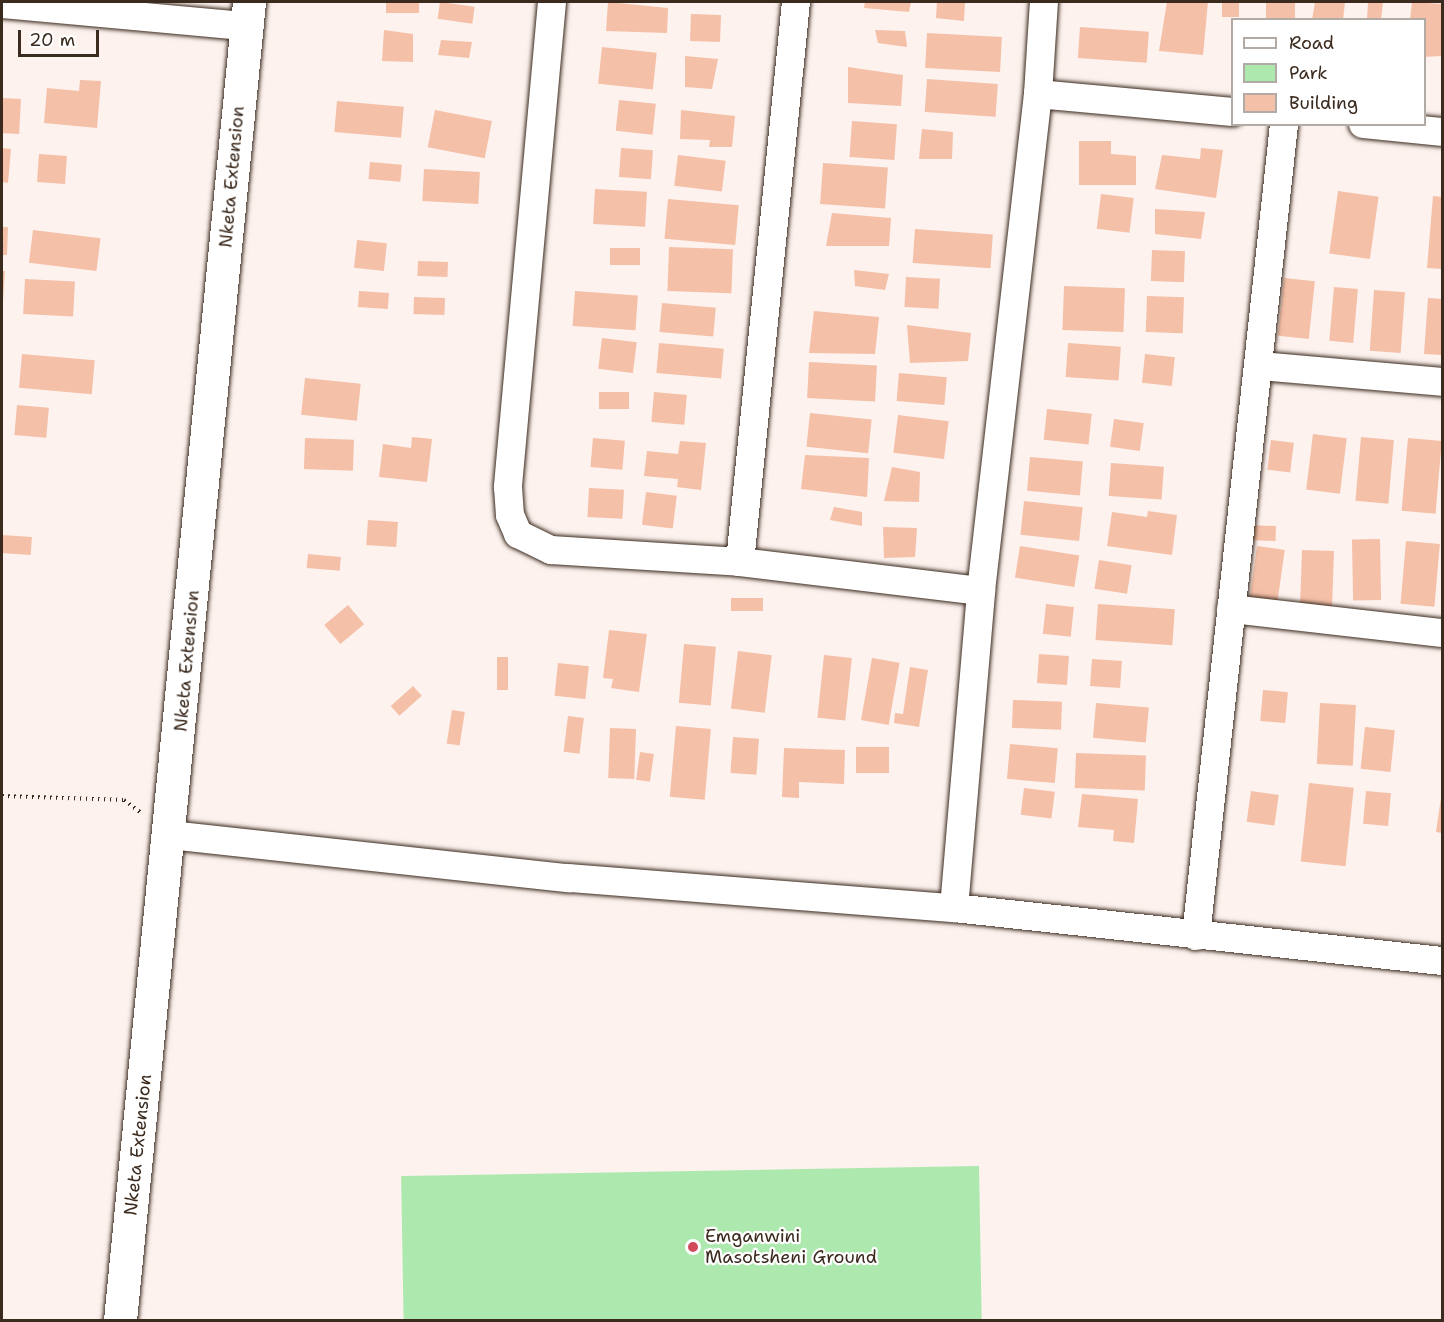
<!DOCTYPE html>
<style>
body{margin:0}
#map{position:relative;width:1444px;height:1322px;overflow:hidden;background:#fdf2ee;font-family:"Shantell Sans",sans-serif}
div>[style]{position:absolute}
.green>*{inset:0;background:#ade9ae;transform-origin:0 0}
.building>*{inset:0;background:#f5c0a8;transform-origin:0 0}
.path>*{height:4px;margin-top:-2px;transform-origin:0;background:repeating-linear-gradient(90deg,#3b2a1e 0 1.5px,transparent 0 6px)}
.roads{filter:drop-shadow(0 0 2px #3b2a1e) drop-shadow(0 0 2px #3b2a1e)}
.street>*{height:28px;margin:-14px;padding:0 14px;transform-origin:14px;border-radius:14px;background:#fff}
.secondary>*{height:33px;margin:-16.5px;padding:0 16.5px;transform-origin:16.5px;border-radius:16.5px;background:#fff}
.dots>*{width:16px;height:16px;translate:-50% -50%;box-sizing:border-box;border:3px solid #fff;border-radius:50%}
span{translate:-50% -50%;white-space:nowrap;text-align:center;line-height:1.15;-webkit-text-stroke:4.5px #fff;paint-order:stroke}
.street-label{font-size:18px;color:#3b2a1e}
.poi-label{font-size:18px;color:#3b2a1e}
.left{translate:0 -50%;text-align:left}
.frame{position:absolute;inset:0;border:3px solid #3b2a1e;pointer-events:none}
.legend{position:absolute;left:1231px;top:18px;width:195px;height:108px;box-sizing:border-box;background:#fff;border:2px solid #b1aaa5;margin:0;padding:8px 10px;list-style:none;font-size:18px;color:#3b2a1e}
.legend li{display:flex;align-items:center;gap:12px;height:30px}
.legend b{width:30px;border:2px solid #b1aaa5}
.scale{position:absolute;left:18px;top:30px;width:81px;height:27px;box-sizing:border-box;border:3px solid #3b2a1e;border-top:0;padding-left:8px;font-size:18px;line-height:21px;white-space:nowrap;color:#3b2a1e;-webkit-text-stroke:4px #fff;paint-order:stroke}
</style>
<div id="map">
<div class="green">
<i style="left:979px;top:1166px;width:154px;height:578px;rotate:89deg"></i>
</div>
<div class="building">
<i style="left:386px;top:2px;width:33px;height:11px"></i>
<i style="left:440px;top:2px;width:35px;height:17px;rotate:8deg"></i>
<i style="clip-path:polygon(608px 2px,668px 8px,667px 33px,606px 31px)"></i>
<i style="clip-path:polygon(865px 2px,911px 2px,909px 12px,864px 8px)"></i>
<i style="clip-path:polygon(937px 2px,965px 2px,964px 21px,936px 18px)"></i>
<i style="clip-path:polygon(1167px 2px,1208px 2px,1203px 55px,1159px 51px)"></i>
<i style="left:1222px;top:2px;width:17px;height:15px"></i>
<i style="left:1266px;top:2px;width:29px;height:18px"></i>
<i style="clip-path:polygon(1315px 2px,1345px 2px,1343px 20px,1312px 20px)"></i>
<i style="clip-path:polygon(1368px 2px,1383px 2px,1381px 20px,1367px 20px)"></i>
<i style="clip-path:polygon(1412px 2px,1442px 4px,1441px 56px,1424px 57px,1424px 20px,1410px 20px)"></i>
<i style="left:691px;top:14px;width:30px;height:27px;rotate:2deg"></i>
<i style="left:1080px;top:27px;width:69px;height:31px;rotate:4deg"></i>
<i style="clip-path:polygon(384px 30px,413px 34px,413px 62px,382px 61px)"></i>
<i style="clip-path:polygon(875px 30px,905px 31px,907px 47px,878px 43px)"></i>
<i style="left:927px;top:33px;width:75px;height:35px;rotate:3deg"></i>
<i style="clip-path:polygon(441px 40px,472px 42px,469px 58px,438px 55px)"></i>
<i style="left:602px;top:47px;width:55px;height:37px;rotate:6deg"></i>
<i style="clip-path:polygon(685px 56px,718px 59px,712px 89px,685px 87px)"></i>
<i style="clip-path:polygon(848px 67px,903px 75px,901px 106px,848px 103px)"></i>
<i style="left:927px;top:79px;width:71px;height:33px;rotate:4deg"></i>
<i style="clip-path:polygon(80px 80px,101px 81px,97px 128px,44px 123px,47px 88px,79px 91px)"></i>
<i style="left:2px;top:98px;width:19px;height:35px;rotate:3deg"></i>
<i style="left:619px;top:100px;width:37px;height:31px;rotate:6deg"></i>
<i style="left:337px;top:101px;width:67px;height:31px;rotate:5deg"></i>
<i style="left:435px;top:110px;width:58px;height:38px;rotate:11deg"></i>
<i style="clip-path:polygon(681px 110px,735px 116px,732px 147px,709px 147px,710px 140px,680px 139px)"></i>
<i style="left:852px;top:121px;width:45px;height:36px;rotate:4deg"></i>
<i style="clip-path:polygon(922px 129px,953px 132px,952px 159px,919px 159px)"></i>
<i style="clip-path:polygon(1079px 141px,1111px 141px,1111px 154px,1136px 156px,1136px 185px,1079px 185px)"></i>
<i style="clip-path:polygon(2px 148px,11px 149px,8px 183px,2px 182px)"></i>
<i style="left:621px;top:148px;width:32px;height:29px;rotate:4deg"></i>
<i style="clip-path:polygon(1201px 148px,1223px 150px,1216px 198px,1155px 189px,1162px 155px,1200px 159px)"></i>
<i style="left:39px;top:154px;width:28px;height:28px;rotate:4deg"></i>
<i style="left:678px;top:155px;width:48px;height:31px;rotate:7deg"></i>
<i style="left:370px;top:162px;width:32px;height:17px;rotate:5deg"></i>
<i style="left:823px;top:163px;width:65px;height:41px;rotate:4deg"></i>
<i style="left:424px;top:169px;width:56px;height:32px;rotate:3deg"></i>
<i style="left:595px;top:189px;width:52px;height:35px;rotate:3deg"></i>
<i style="left:1338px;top:191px;width:41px;height:63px;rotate:8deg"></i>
<i style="left:1101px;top:194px;width:33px;height:35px;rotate:7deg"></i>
<i style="clip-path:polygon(1433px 196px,1442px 197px,1442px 269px,1427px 268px)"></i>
<i style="left:668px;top:199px;width:71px;height:40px;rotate:5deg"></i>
<i style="clip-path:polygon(1155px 209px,1205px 212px,1201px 239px,1155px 234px)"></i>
<i style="clip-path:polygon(832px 213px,891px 218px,889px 246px,826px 246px)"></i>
<i style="clip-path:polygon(2px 227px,8px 227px,7px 255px,2px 255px)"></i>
<i style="left:915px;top:229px;width:78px;height:34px;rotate:4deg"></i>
<i style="left:33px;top:230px;width:68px;height:33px;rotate:7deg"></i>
<i style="left:357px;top:240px;width:30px;height:28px;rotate:6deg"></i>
<i style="left:669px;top:247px;width:64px;height:44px;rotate:2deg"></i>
<i style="left:640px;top:248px;width:17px;height:30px;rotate:90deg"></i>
<i style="left:1152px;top:250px;width:33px;height:31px;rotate:2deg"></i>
<i style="left:418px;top:261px;width:30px;height:15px;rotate:2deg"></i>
<i style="clip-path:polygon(854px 270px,889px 274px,885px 290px,855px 286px)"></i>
<i style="clip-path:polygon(2px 271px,5px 271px,3px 301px,2px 301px)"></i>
<i style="left:906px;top:277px;width:34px;height:30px;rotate:3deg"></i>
<i style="left:1284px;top:278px;width:31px;height:58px;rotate:6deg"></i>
<i style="left:25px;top:279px;width:50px;height:35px;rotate:3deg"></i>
<i style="left:1064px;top:286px;width:61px;height:44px;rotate:2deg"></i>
<i style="left:1334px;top:287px;width:24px;height:54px;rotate:5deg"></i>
<i style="left:1374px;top:290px;width:31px;height:61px;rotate:4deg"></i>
<i style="left:359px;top:291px;width:30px;height:16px;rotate:4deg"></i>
<i style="left:575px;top:291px;width:63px;height:35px;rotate:4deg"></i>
<i style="left:1147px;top:296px;width:37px;height:36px;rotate:2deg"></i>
<i style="left:414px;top:297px;width:31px;height:17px;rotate:2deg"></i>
<i style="clip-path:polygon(1428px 298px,1442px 299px,1442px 355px,1424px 354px)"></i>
<i style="left:662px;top:303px;width:54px;height:29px;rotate:5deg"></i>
<i style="clip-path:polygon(814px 311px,879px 317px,875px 354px,809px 353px)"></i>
<i style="clip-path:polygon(907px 325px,971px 333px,968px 361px,910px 363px)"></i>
<i style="left:602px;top:338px;width:35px;height:31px;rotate:7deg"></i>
<i style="left:659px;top:343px;width:65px;height:30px;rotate:5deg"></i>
<i style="left:1068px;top:343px;width:53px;height:34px;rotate:4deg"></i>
<i style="left:22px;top:354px;width:73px;height:34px;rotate:5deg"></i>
<i style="left:1145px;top:354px;width:30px;height:29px;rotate:6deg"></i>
<i style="left:809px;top:362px;width:68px;height:36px;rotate:3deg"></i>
<i style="left:899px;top:373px;width:48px;height:28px;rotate:5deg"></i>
<i style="left:305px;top:378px;width:56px;height:37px;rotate:6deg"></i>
<i style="left:599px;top:392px;width:30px;height:17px"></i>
<i style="left:654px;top:392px;width:33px;height:30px;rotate:5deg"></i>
<i style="left:17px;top:405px;width:32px;height:30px;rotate:5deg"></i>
<i style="left:1047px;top:409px;width:45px;height:31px;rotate:6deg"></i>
<i style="left:810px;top:413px;width:62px;height:34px;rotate:6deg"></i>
<i style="left:898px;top:415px;width:51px;height:38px;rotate:7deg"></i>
<i style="left:1114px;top:419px;width:30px;height:28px;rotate:8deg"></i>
<i style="left:1313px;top:434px;width:34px;height:56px;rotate:7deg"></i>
<i style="clip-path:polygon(412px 437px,432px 439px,427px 482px,379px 477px,383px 444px,411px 448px)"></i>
<i style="left:1361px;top:437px;width:33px;height:64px;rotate:5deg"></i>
<i style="left:305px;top:438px;width:49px;height:31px;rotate:2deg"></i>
<i style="left:593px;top:438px;width:32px;height:29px;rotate:5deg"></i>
<i style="left:1408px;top:438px;width:34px;height:73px;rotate:5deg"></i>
<i style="left:1271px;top:440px;width:23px;height:30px;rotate:7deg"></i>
<i style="clip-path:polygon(680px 441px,706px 443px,701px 490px,677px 487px,678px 479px,644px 476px,647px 451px,678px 454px)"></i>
<i style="clip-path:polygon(805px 455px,869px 458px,867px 497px,801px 489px)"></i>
<i style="left:1030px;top:457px;width:53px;height:34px;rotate:5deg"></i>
<i style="left:1111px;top:463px;width:53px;height:33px;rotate:4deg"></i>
<i style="clip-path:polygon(892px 467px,920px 472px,919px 502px,884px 501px)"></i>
<i style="left:589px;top:488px;width:35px;height:29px;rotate:3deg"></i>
<i style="left:646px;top:492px;width:31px;height:33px;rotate:7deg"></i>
<i style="left:1024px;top:501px;width:59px;height:34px;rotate:6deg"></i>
<i style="clip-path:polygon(834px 507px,862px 512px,862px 526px,830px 520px)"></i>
<i style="clip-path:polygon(1148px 511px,1177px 515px,1172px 555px,1107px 546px,1112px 512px,1147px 517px)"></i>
<i style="left:368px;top:520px;width:30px;height:25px;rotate:4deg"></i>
<i style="left:1246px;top:525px;width:30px;height:15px;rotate:2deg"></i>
<i style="clip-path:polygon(883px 527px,917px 528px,915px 557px,884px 558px)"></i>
<i style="left:2px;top:535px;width:30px;height:18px;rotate:4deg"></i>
<i style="left:1380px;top:539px;width:61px;height:28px;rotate:89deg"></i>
<i style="left:1406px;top:541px;width:34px;height:63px;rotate:5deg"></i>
<i style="left:1020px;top:546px;width:60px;height:32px;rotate:9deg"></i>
<i style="left:1257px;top:546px;width:28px;height:55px;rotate:8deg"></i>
<i style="left:1302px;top:550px;width:32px;height:63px;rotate:2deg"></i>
<i style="left:308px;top:554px;width:33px;height:14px;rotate:5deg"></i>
<i style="left:1099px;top:560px;width:33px;height:29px;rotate:9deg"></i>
<i style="left:731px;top:598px;width:32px;height:13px"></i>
<i style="left:1046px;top:604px;width:28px;height:30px;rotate:6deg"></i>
<i style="left:1098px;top:604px;width:77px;height:36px;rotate:4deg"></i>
<i style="left:348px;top:605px;width:25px;height:31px;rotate:50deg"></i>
<i style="clip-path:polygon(609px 630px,647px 634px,639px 692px,611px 688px,613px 679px,603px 678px)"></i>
<i style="left:684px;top:644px;width:32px;height:59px;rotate:5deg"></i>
<i style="left:738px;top:651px;width:34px;height:58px;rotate:7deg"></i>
<i style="left:1039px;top:654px;width:30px;height:29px;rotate:4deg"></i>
<i style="left:824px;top:655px;width:28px;height:63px;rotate:6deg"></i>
<i style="left:497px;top:657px;width:11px;height:33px"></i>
<i style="left:872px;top:658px;width:28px;height:63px;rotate:10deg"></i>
<i style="left:1092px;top:659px;width:30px;height:27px;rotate:4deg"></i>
<i style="left:558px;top:663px;width:31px;height:33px;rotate:6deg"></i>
<i style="clip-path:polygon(910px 667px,928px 670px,919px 727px,894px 723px,895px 713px,903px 714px)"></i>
<i style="left:413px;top:686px;width:13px;height:30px;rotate:48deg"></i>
<i style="left:1263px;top:690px;width:25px;height:31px;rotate:5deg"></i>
<i style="left:1013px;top:700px;width:49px;height:28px;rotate:2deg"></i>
<i style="left:1096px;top:703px;width:53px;height:35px;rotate:5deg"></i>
<i style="left:1320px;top:703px;width:36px;height:61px;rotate:3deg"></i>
<i style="left:452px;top:710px;width:13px;height:34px;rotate:9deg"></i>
<i style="left:568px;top:716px;width:16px;height:36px;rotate:7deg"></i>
<i style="left:676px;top:726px;width:35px;height:71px;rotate:5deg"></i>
<i style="left:1365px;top:727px;width:30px;height:42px;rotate:6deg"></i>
<i style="left:610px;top:728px;width:26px;height:50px;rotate:2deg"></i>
<i style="left:733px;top:737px;width:26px;height:36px;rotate:4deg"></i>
<i style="left:1010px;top:744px;width:48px;height:35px;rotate:5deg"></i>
<i style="left:856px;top:747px;width:33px;height:26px"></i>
<i style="clip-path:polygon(784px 748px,845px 750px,844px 784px,799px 782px,799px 798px,782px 797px)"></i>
<i style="left:640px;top:752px;width:14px;height:28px;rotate:8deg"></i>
<i style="left:1076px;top:753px;width:70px;height:35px;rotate:2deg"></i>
<i style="left:1309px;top:783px;width:45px;height:79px;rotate:6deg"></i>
<i style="left:1024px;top:788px;width:31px;height:27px;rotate:7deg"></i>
<i style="left:1251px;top:791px;width:28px;height:31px;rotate:8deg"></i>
<i style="left:1366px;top:791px;width:25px;height:33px;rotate:5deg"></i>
<i style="clip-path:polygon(1082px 794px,1138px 799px,1134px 843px,1113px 841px,1114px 830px,1078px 827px)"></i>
<i style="clip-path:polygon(1441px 798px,1442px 798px,1442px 833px,1436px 832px)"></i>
</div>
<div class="path">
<i style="left:2px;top:796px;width:122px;rotate:1.9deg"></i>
<i style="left:124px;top:800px;width:21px;rotate:37deg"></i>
</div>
<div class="roads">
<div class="street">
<i style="left:552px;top:2px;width:487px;rotate:95.2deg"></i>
<i style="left:508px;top:487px;width:28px;rotate:86deg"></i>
<i style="left:510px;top:515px;width:21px;rotate:67deg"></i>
<i style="left:518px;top:534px;width:37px;rotate:26deg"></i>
<i style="left:551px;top:550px;width:189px;rotate:3.6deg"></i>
<i style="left:740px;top:562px;width:243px;rotate:6.9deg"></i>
<i style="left:2px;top:4px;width:245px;rotate:5.2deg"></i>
<i style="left:1038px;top:94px;width:195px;rotate:5.3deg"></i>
<i style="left:1363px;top:124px;width:79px;rotate:5.8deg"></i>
<i style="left:1260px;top:366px;width:183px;rotate:5deg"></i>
<i style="left:740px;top:562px;width:563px;rotate:-84.29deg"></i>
<i style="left:1231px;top:609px;width:212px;rotate:6.5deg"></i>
<i style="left:170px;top:835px;width:401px;rotate:6.2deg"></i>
<i style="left:569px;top:878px;width:386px;rotate:4.5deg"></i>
<i style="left:954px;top:908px;width:491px;rotate:6.2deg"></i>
<i style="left:954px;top:908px;width:318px;rotate:-85.1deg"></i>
<i style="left:981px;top:591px;width:500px;rotate:-83.46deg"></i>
<i style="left:1038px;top:94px;width:92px;rotate:-86.3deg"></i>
<i style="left:1196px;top:936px;width:817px;rotate:-83.81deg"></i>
</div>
<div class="secondary">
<i style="left:120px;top:1320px;width:1324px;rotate:-84.41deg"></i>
</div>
</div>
<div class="dots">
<i style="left:693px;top:1247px;background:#d1495b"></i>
</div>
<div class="street-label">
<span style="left:232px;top:177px;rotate:-85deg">Nketa Extension</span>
<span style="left:187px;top:661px;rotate:-85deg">Nketa Extension</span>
<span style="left:138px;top:1145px;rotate:-84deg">Nketa Extension</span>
</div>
<div class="poi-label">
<span class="left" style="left:705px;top:1247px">Emganwini<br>Masotsheni Ground</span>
</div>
<div class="frame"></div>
<ul class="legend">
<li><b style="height:8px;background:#fff"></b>Road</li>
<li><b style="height:16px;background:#ade9ae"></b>Park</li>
<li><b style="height:16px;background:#f5c0a8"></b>Building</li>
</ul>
<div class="scale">20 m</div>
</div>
